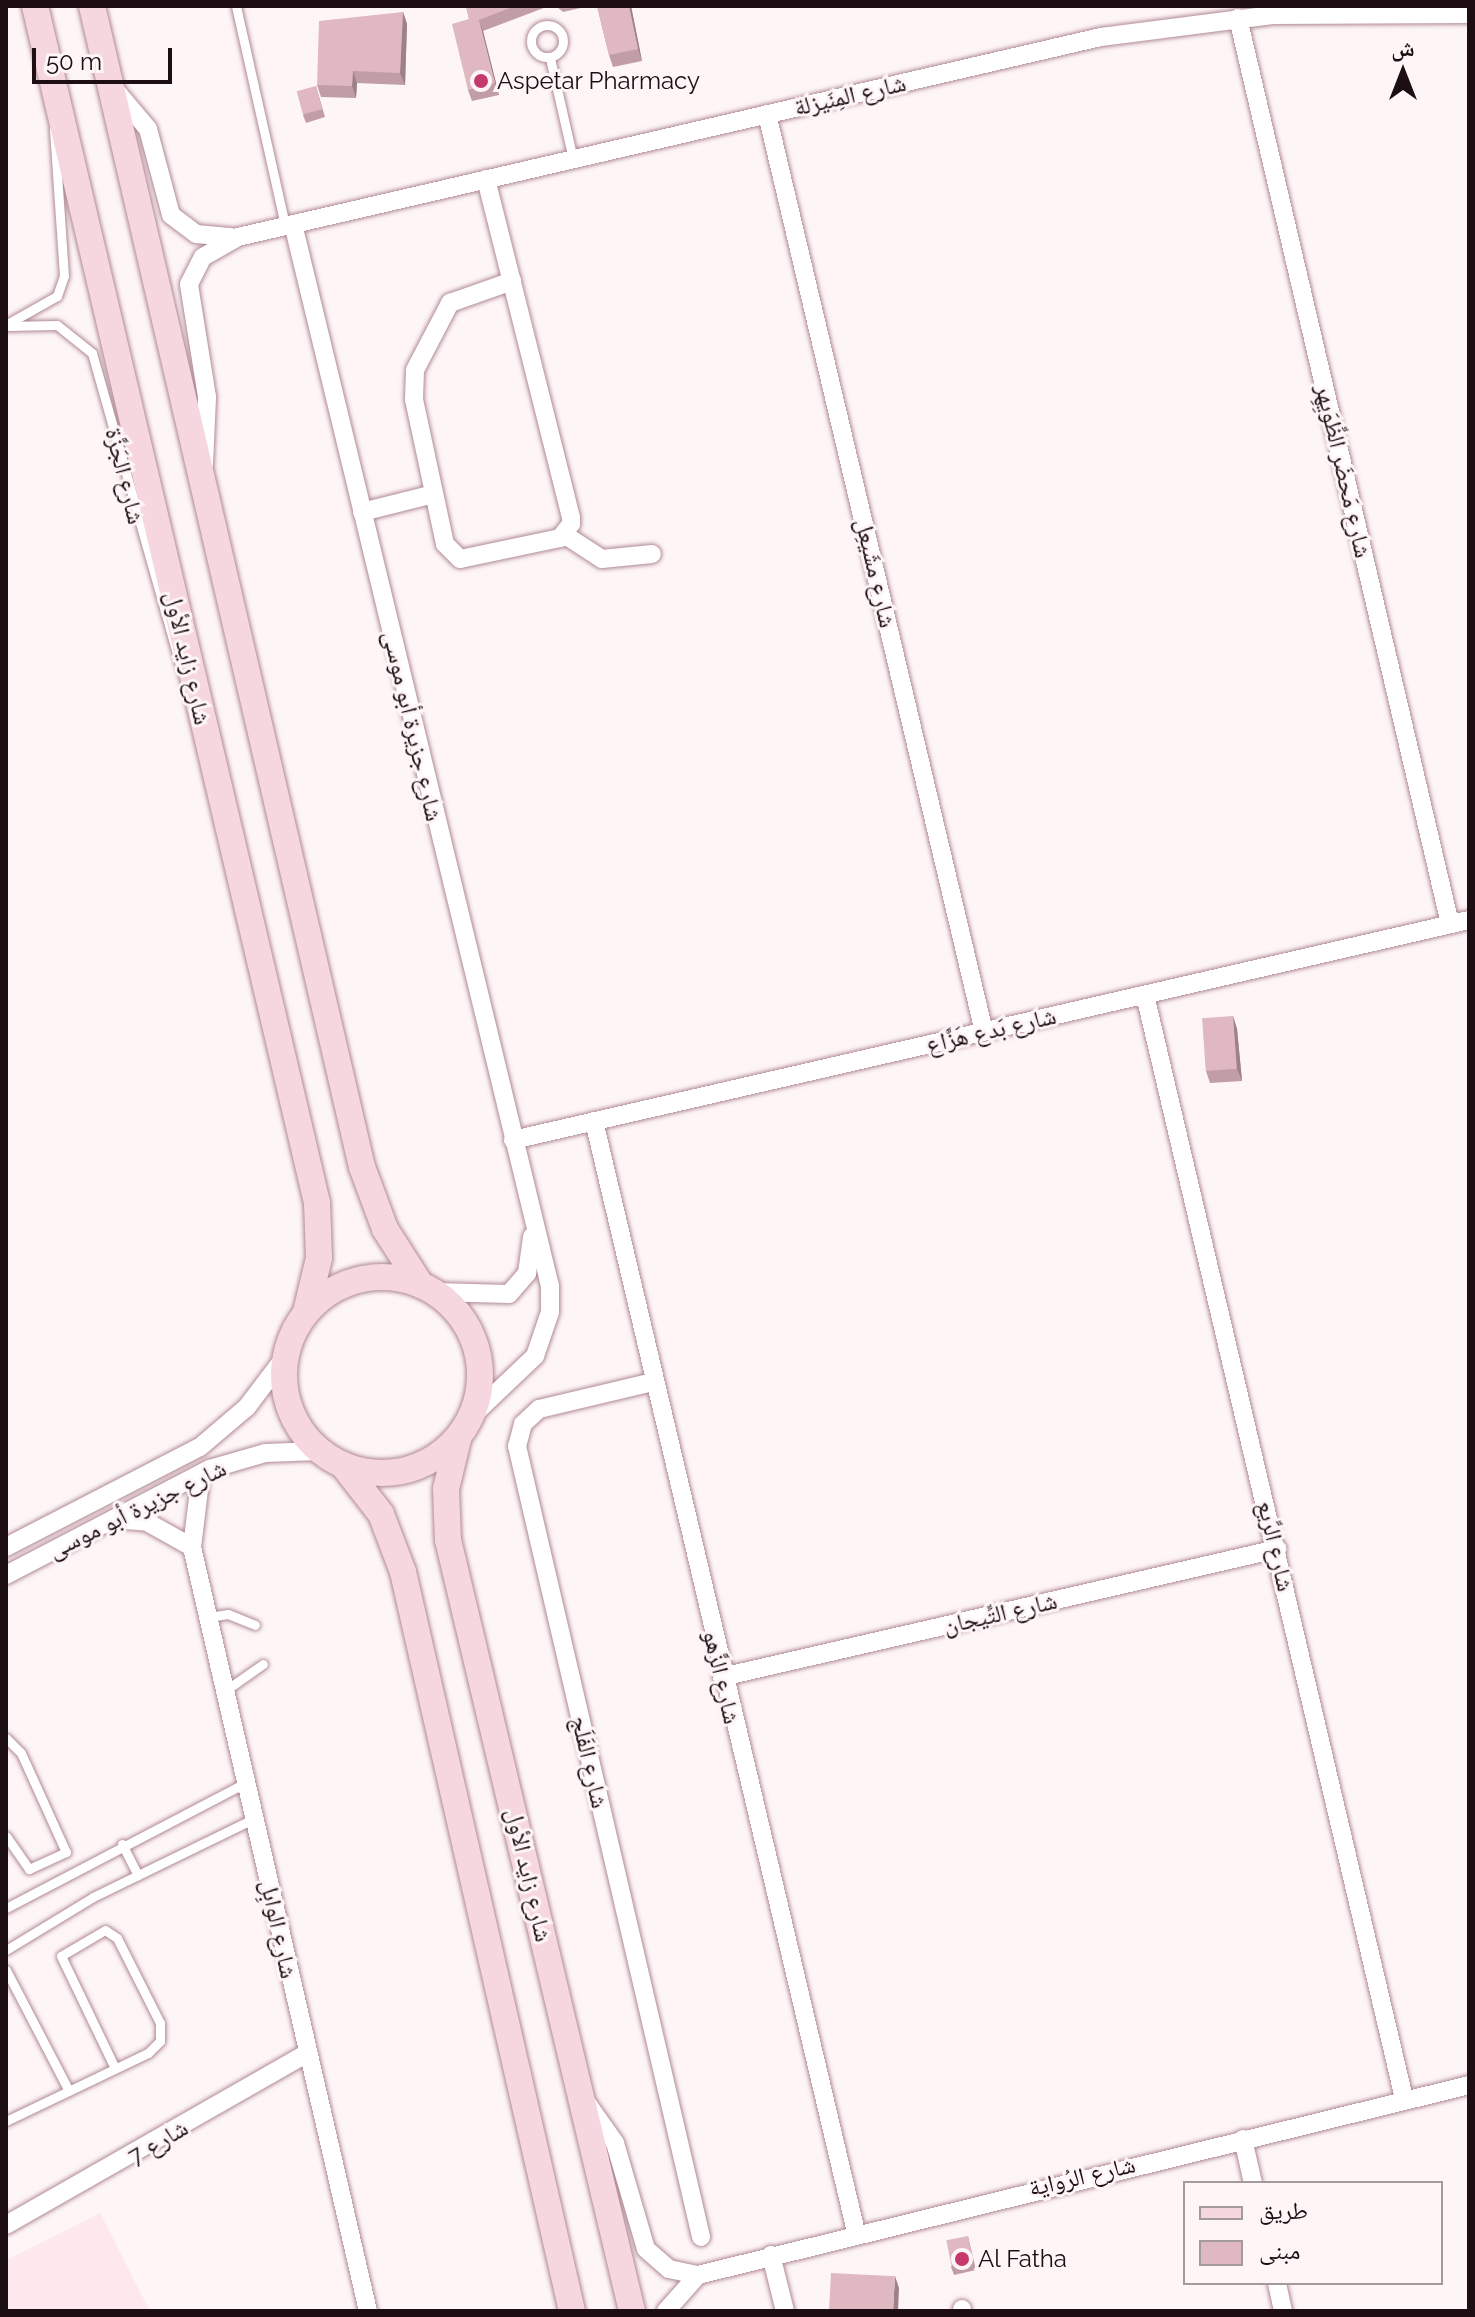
<!DOCTYPE html>
<meta charset="utf-8">
<style>
body{margin:0}
#map{position:relative;width:1475px;height:2317px;overflow:hidden;background:#fef5f7;font-family:Raleway,"Noto Naskh Arabic",sans-serif}
div>[style]{position:absolute}
.built>*{inset:0;background:#fde8ed}
.roads{filter:drop-shadow(0 0 2px #b08a93) drop-shadow(0 0 2px #b08a93)}
.lane>*{height:9px;margin:-4.5px;padding:0 4.5px;transform-origin:4.5px;border-radius:4.5px;background:#fff}
.lane>.ring{margin:-4.5px;padding:0;box-sizing:content-box;background:none;border:9px solid #fff;border-radius:50%}
.street>*{height:18px;margin:-9px;padding:0 9px;transform-origin:9px;border-radius:9px;background:#fff}
.secondary>*{height:26px;margin:-13px;padding:0 13px;transform-origin:13px;border-radius:13px;background:#f6d6df}
.secondary>.ring{margin:-13px;padding:0;box-sizing:content-box;background:none;border:26px solid #f6d6df;border-radius:50%}
.wall>*{inset:0;background:#c19ea6}
.shaded-wall>*{inset:0;background:#9d8187}
.building>*{inset:0;background:#e0b8c1;transform-origin:0 0}
.dots>*{width:22px;height:22px;translate:-50% -50%;box-sizing:border-box;border:4px solid #fef5f7;border-radius:50%}
span{translate:-50% -50%;white-space:nowrap;text-align:center;line-height:1.15;-webkit-text-stroke:6px #fef5f7;paint-order:stroke}
.poi-label{font-size:24px;color:#1c0e12}
.left{translate:0 -50%;text-align:left}
.street-label{font-size:24px;color:#1c0e12}
.frame{position:absolute;inset:0;border:8px solid #1c0e12;pointer-events:none}
.legend{position:absolute;left:1183px;top:2181px;width:260px;height:104px;box-sizing:border-box;background:#fef5f7;border:2px solid #a4999b;margin:0;padding:10px 14px;list-style:none;font-size:24px;color:#1c0e12}
.legend li{display:flex;align-items:center;gap:16px;height:40px}
.legend b{width:40px;border:2px solid #a4999b}
.north{position:absolute;left:1363px;top:32px;width:80px;height:80px;-webkit-text-stroke:6px #fef5f7;paint-order:stroke;rotate:0deg;font-size:22px;font-weight:700;line-height:32px;text-align:center;color:#1c0e12}
.north::after{content:'';display:block;margin:auto;width:28px;height:36px;background:#1c0e12;clip-path:polygon(50% 0,100% 100%,50% 72%,0 100%)}
.scale{position:absolute;left:32px;top:48px;width:140px;height:36px;box-sizing:border-box;border:4px solid #1c0e12;border-top:0;padding-left:10px;font-size:24px;line-height:28px;white-space:nowrap;color:#1c0e12;-webkit-text-stroke:6px #fef5f7;paint-order:stroke}
</style>
<div id="map">
<div class="built">
<i style="clip-path:polygon(100px 2213px,150px 2311px,6px 2311px,6px 2260px)"></i>
</div>
<div class="roads">
<div class="lane">
<i style="left:236px;top:6px;width:225px;rotate:77.4deg"></i>
<i class="ring" style="left:531px;top:25px;width:23px;height:23px"></i>
<i style="left:550px;top:58px;width:104px;rotate:77.2deg"></i>
<i style="left:9px;top:323px;width:55px;rotate:-29.4deg"></i>
<i style="left:57px;top:296px;width:21px;rotate:-71deg"></i>
<i style="left:64px;top:276px;width:147px;rotate:-93.9deg"></i>
<i style="left:6px;top:326px;width:51px;rotate:-1.1deg"></i>
<i style="left:57px;top:325px;width:45px;rotate:38.7deg"></i>
<i style="left:92px;top:353px;width:331px;rotate:74.2deg"></i>
<i style="left:209px;top:1617px;width:19px;rotate:-9deg"></i>
<i style="left:228px;top:1614px;width:29px;rotate:22deg"></i>
<i style="left:226px;top:1690px;width:45px;rotate:-35.1deg"></i>
<i style="left:6px;top:1738px;width:21px;rotate:45deg"></i>
<i style="left:21px;top:1753px;width:109px;rotate:65.6deg"></i>
<i style="left:66px;top:1852px;width:41px;rotate:155.3deg"></i>
<i style="left:29px;top:1869px;width:40px;rotate:-124.9deg"></i>
<i style="left:122px;top:1844px;width:35px;rotate:63deg"></i>
<i style="left:6px;top:1908px;width:272px;rotate:-27.6deg"></i>
<i style="left:6px;top:1950px;width:102px;rotate:-31.3deg"></i>
<i style="left:93px;top:1897px;width:180px;rotate:-26deg"></i>
<i style="left:6px;top:1970px;width:136px;rotate:62.5deg"></i>
<i style="left:6px;top:2121px;width:157px;rotate:-25.6deg"></i>
<i style="left:148px;top:2053px;width:17px;rotate:-45deg"></i>
<i style="left:160px;top:2041px;width:18px;rotate:-90deg"></i>
<i style="left:160px;top:2023px;width:95px;rotate:-116.8deg"></i>
<i style="left:117px;top:1938px;width:14px;rotate:-146deg"></i>
<i style="left:105px;top:1930px;width:51px;rotate:149.4deg"></i>
<i style="left:61px;top:1956px;width:124px;rotate:64.3deg"></i>
</div>
<div class="street">
<i style="left:1238px;top:18px;width:930px;rotate:76.83deg"></i>
<i style="left:111px;top:85px;width:57px;rotate:49.9deg"></i>
<i style="left:148px;top:129px;width:89px;rotate:75deg"></i>
<i style="left:171px;top:215px;width:31px;rotate:37deg"></i>
<i style="left:196px;top:234px;width:36px;rotate:5deg"></i>
<i style="left:767px;top:114px;width:943px;rotate:76.7deg"></i>
<i style="left:486px;top:179px;width:349px;rotate:75.9deg"></i>
<i style="left:571px;top:518px;width:6px;rotate:90deg"></i>
<i style="left:571px;top:524px;width:18px;rotate:128deg"></i>
<i style="left:560px;top:538px;width:102px;rotate:168.1deg"></i>
<i style="left:460px;top:559px;width:21px;rotate:-135deg"></i>
<i style="left:445px;top:544px;width:148px;rotate:-102.1deg"></i>
<i style="left:414px;top:399px;width:29px;rotate:-88deg"></i>
<i style="left:415px;top:370px;width:76px;rotate:-62.4deg"></i>
<i style="left:450px;top:303px;width:66px;rotate:-19.5deg"></i>
<i style="left:293px;top:224px;width:1093px;rotate:76.4deg"></i>
<i style="left:550px;top:1286px;width:26px;rotate:90deg"></i>
<i style="left:550px;top:1312px;width:46px;rotate:108.8deg"></i>
<i style="left:535px;top:1356px;width:86px;rotate:136.4deg"></i>
<i style="left:204px;top:464px;width:67px;rotate:-87.4deg"></i>
<i style="left:207px;top:397px;width:114px;rotate:-99.1deg"></i>
<i style="left:189px;top:284px;width:30px;rotate:-63deg"></i>
<i style="left:203px;top:257px;width:40px;rotate:-29.7deg"></i>
<i style="left:238px;top:237px;width:886px;rotate:-13.05deg"></i>
<i style="left:1101px;top:37px;width:173px;rotate:-7.3deg"></i>
<i style="left:1273px;top:15px;width:196px;rotate:-0.3deg"></i>
<i style="left:362px;top:512px;width:74px;rotate:-14deg"></i>
<i style="left:565px;top:535px;width:44px;rotate:33deg"></i>
<i style="left:602px;top:559px;width:50px;rotate:-5.7deg"></i>
<i style="left:1145px;top:995px;width:1133px;rotate:76.79deg"></i>
<i style="left:594px;top:1121px;width:1141px;rotate:76.73deg"></i>
<i style="left:513px;top:1140px;width:981px;rotate:-12.96deg"></i>
<i style="left:435px;top:1292px;width:74px;rotate:1.5deg"></i>
<i style="left:509px;top:1294px;width:28px;rotate:-49deg"></i>
<i style="left:527px;top:1273px;width:37px;rotate:-82deg"></i>
<i style="left:653px;top:1382px;width:117px;rotate:166.7deg"></i>
<i style="left:539px;top:1409px;width:22px;rotate:137deg"></i>
<i style="left:523px;top:1424px;width:23px;rotate:105deg"></i>
<i style="left:517px;top:1446px;width:812px;rotate:76.9deg"></i>
<i style="left:201px;top:1474px;width:74px;rotate:97deg"></i>
<i style="left:192px;top:1547px;width:784px;rotate:77.03deg"></i>
<i style="left:114px;top:1519px;width:33px;rotate:5deg"></i>
<i style="left:147px;top:1522px;width:51px;rotate:29.1deg"></i>
<i style="left:6px;top:1547px;width:218px;rotate:-27.3deg"></i>
<i style="left:200px;top:1447px;width:62px;rotate:-40.4deg"></i>
<i style="left:247px;top:1407px;width:61px;rotate:-52.9deg"></i>
<i style="left:6px;top:1575px;width:230px;rotate:-27.5deg"></i>
<i style="left:210px;top:1469px;width:57px;rotate:-16.2deg"></i>
<i style="left:265px;top:1453px;width:54px;rotate:-2.1deg"></i>
<i style="left:722px;top:1677px;width:570px;rotate:-12.99deg"></i>
<i style="left:584px;top:2099px;width:54px;rotate:54.8deg"></i>
<i style="left:615px;top:2143px;width:110px;rotate:73.7deg"></i>
<i style="left:646px;top:2249px;width:30px;rotate:41deg"></i>
<i style="left:669px;top:2269px;width:30px;rotate:12deg"></i>
<i style="left:1243px;top:2139px;width:45px;rotate:77.2deg"></i>
<i style="left:6px;top:2225px;width:345px;rotate:-29.7deg"></i>
<i style="left:771px;top:2255px;width:58px;rotate:76deg"></i>
<i style="left:1277px;top:2283px;width:29px;rotate:78deg"></i>
<i style="left:962px;top:2309px;width:2px;rotate:90deg"></i>
<i style="left:666px;top:2311px;width:48px;rotate:-48.4deg"></i>
<i style="left:698px;top:2275px;width:794px;rotate:-13.84deg"></i>
</div>
<div class="secondary">
<i style="left:35px;top:6px;width:1230px;rotate:76.74deg"></i>
<i style="left:317px;top:1203px;width:55px;rotate:87.9deg"></i>
<i style="left:319px;top:1258px;width:56px;rotate:103.5deg"></i>
<i style="left:92px;top:6px;width:1192px;rotate:76.91deg"></i>
<i style="left:362px;top:1167px;width:66px;rotate:69.6deg"></i>
<i style="left:385px;top:1229px;width:65px;rotate:57.5deg"></i>
<i class="ring" style="left:284px;top:1277px;width:170px;height:170px"></i>
<i style="left:458px;top:1439px;width:51px;rotate:103.5deg"></i>
<i style="left:446px;top:1489px;width:51px;rotate:87.8deg"></i>
<i style="left:448px;top:1540px;width:793px;rotate:76.58deg"></i>
<i style="left:343px;top:1465px;width:62px;rotate:52.2deg"></i>
<i style="left:381px;top:1514px;width:62px;rotate:69.2deg"></i>
<i style="left:403px;top:1572px;width:758px;rotate:77.12deg"></i>
</div>
</div>
<div class="wall">
<i style="clip-path:polygon(466px 6px,549px 6px,483px 31px,499px 95px,472px 101px,468px 90px,469px 19px)"></i>
<i style="clip-path:polygon(556px 6px,589px 6px,563px 12px)"></i>
<i style="clip-path:polygon(597px 6px,631px 6px,642px 61px,613px 67px,609px 55px)"></i>
<i style="clip-path:polygon(403px 12px,407px 24px,405px 85px,357px 83px,356px 98px,321px 97px,317px 85px)"></i>
<i style="clip-path:polygon(316px 86px,325px 117px,306px 123px,303px 115px)"></i>
<i style="clip-path:polygon(1233px 1016px,1237px 1029px,1242px 1081px,1210px 1083px,1206px 1071px)"></i>
<i style="clip-path:polygon(968px 2236px,976px 2270px,954px 2275px,951px 2267px)"></i>
</div>
<div class="shaded-wall">
<i style="clip-path:polygon(629px 6px,631px 6px,642px 61px,638px 49px)"></i>
<i style="clip-path:polygon(403px 12px,407px 24px,405px 85px,400px 73px)"></i>
<i style="clip-path:polygon(479px 20px,483px 31px,499px 95px,495px 83px)"></i>
<i style="clip-path:polygon(353px 71px,357px 83px,356px 98px,352px 86px)"></i>
<i style="clip-path:polygon(1233px 1016px,1237px 1029px,1242px 1081px,1237px 1069px)"></i>
<i style="clip-path:polygon(895px 2276px,899px 2288px,898px 2311px,893px 2311px)"></i>
</div>
<div class="building">
<i style="clip-path:polygon(466px 6px,515px 6px,479px 20px,495px 83px,468px 90px,452px 24px,469px 19px)"></i>
<i style="clip-path:polygon(597px 6px,629px 6px,638px 49px,609px 55px)"></i>
<i style="clip-path:polygon(403px 12px,400px 73px,353px 71px,352px 86px,317px 85px,319px 21px)"></i>
<i style="left:316px;top:86px;width:24px;height:20px;rotate:75deg"></i>
<i style="left:1233px;top:1016px;width:53px;height:31px;rotate:86deg"></i>
<i style="left:968px;top:2236px;width:26px;height:22px;rotate:79deg"></i>
<i style="left:831px;top:2273px;width:64px;height:38px;rotate:3deg"></i>
</div>
<div class="dots">
<i style="left:481px;top:81px;background:#c5396c"></i>
<i style="left:962px;top:2259px;background:#c5396c"></i>
</div>
<div class="poi-label">
<span class="left" style="left:497px;top:81px">Aspetar Pharmacy</span>
<span class="left" style="left:978px;top:2259px">Al Fatha</span>
</div>
<div class="street-label">
<span style="left:850px;top:95px;rotate:-13deg">شارع المِنَيزلة</span>
<span style="left:1344px;top:471px;rotate:77deg">شارع مَحضَر الظِّوَيِهِر</span>
<span style="left:125px;top:476px;rotate:76deg">شارع الجَزَّة</span>
<span style="left:876px;top:573px;rotate:77deg">شارع مشَيعِل</span>
<span style="left:188px;top:658px;rotate:77deg">شارع زايد الأول</span>
<span style="left:413px;top:726px;rotate:77deg">شارع جزيرة أبو موسى</span>
<span style="left:991px;top:1030px;rotate:-13deg">شارع بَدع هَزَّاع</span>
<span style="left:137px;top:1509px;rotate:-26deg">شارع جزيرة أبو موسى</span>
<span style="left:1276px;top:1546px;rotate:77deg">شارع الرِّيع</span>
<span style="left:1000px;top:1613px;rotate:-13deg">شارع التِّيجان</span>
<span style="left:722px;top:1677px;rotate:77deg">شارع الزَّهو</span>
<span style="left:590px;top:1762px;rotate:77deg">شارع الفَلَج</span>
<span style="left:529px;top:1875px;rotate:77deg">شارع زايد الأول</span>
<span style="left:279px;top:1929px;rotate:78deg">شارع الوابِل</span>
<span style="left:158px;top:2142px;rotate:-31deg">شارع 7</span>
<span style="left:1082px;top:2176px;rotate:-13deg">شارع الرُواية</span>
</div>
<div class="frame"></div>
<ul class="legend">
<li><b style="height:10px;background:#f6d6df"></b>طريق</li>
<li><b style="height:22px;background:#e0b8c1"></b>مبنى</li>
</ul>
<div class="north">ش</div>
<div class="scale">50 m</div>
</div>
